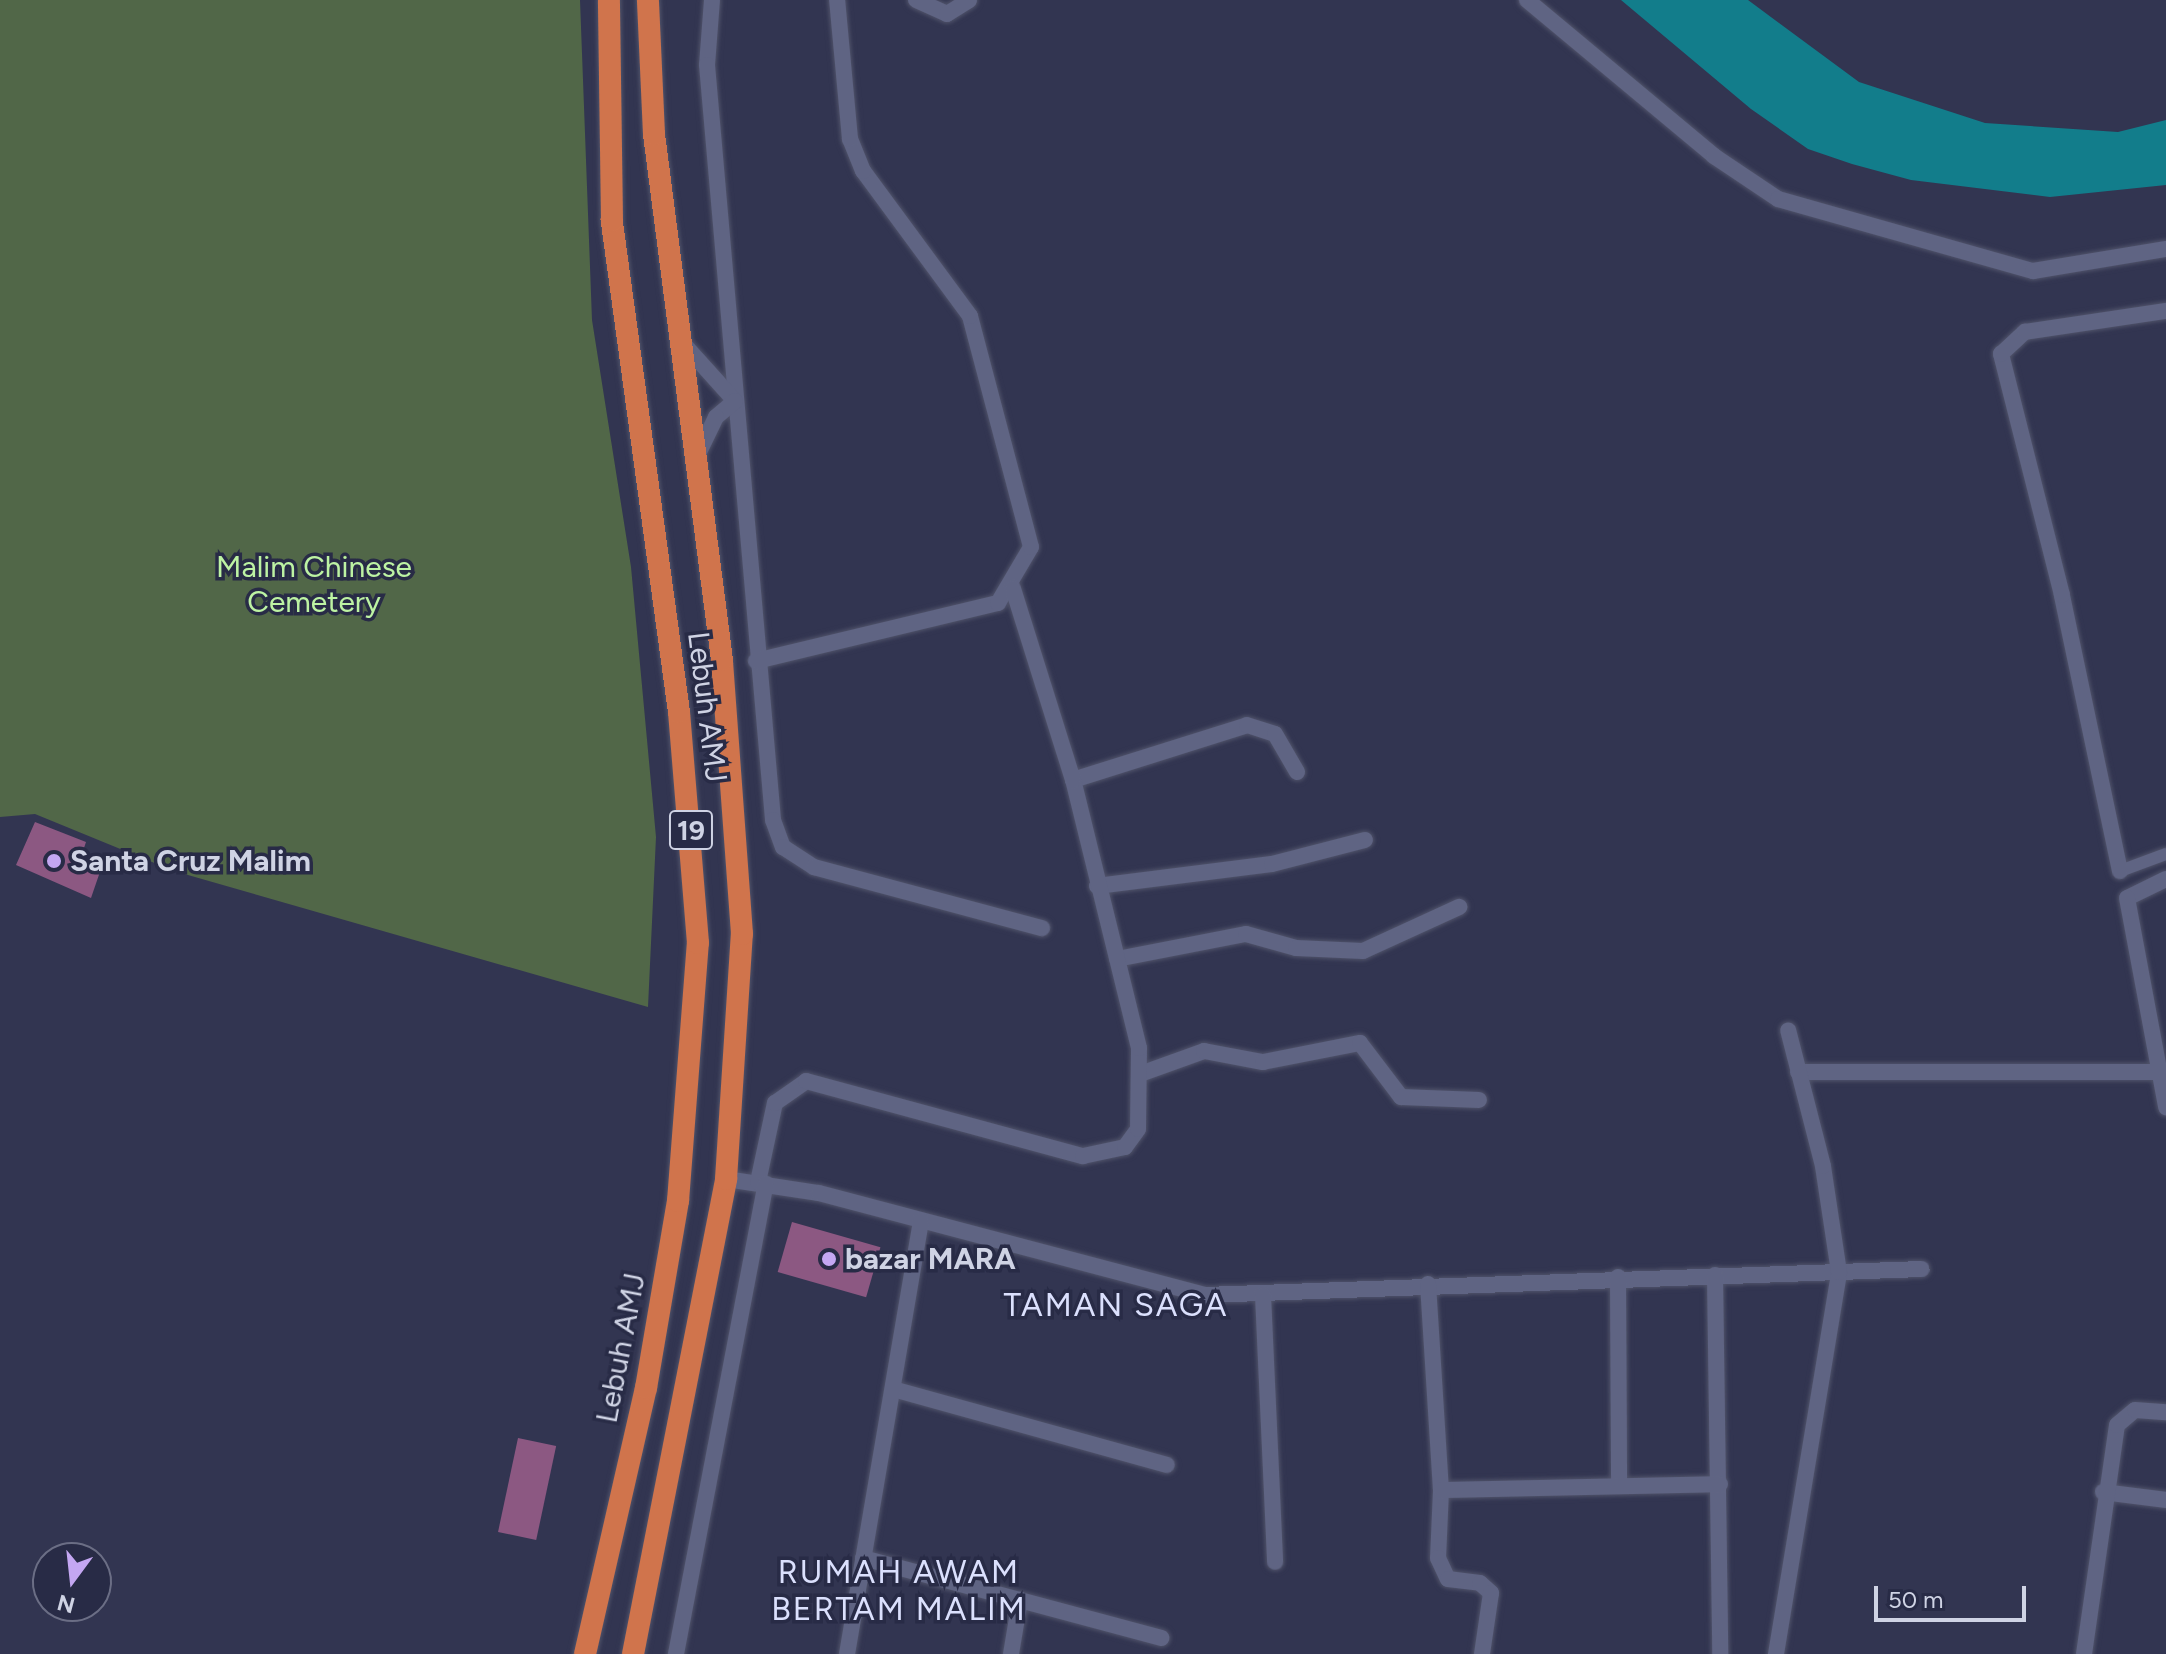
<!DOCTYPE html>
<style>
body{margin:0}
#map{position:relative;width:2166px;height:1654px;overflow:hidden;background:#323551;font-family:Figtree,sans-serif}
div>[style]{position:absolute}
.green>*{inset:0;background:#516748}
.water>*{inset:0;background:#127d8b}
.building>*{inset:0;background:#8c5882;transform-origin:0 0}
.roads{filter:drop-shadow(0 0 2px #50536a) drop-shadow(0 0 2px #50536a)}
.pedestrian>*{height:12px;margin:-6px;padding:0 6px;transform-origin:6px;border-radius:6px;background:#5f6483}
.minor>*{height:16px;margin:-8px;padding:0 8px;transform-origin:8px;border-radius:8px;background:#5f6483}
.trunk>*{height:22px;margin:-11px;padding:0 11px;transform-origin:11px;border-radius:11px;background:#d0744c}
.dots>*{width:22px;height:22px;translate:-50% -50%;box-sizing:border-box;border:4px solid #282b46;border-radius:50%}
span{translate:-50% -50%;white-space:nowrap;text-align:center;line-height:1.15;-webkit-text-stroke:7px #282b46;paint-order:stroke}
.shield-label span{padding:2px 6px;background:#282b46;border:2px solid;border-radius:6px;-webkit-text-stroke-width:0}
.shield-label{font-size:28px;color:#cfd3e4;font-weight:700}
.park-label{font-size:30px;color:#bdf3a3}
.street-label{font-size:30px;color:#cfd3e4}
.poi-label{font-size:30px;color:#cfd3e4;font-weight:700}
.left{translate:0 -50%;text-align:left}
.neighbourhood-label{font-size:32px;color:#dbe0fd;letter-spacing:2px}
.north{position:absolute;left:32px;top:1542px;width:80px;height:80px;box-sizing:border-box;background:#282b46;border:2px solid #6b6e85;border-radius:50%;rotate:195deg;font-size:22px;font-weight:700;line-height:32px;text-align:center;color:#cfd3e4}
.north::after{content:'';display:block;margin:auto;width:28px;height:36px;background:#c4a7f2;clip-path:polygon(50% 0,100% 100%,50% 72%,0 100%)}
.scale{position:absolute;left:1874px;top:1586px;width:152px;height:36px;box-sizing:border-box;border:4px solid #cfd3e4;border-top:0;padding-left:10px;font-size:24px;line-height:28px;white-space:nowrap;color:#cfd3e4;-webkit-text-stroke:6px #282b46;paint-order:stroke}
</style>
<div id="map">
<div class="green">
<i style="clip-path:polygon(0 0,580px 0,592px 320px,631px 567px,656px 837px,648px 1007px,174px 871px,35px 814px,0 817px)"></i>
</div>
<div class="water">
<i style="clip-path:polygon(1621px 0,1748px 0,1859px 82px,1985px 123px,2118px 132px,2166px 120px,2166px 185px,2050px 197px,1911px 180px,1852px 164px,1808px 149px,1751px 109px)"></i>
</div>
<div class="building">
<i style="clip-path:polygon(35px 822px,86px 842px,81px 857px,102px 866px,91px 898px,16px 865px)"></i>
<i style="left:792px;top:1222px;width:92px;height:52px;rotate:16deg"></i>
<i style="left:518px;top:1438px;width:39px;height:96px;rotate:12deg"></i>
</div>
<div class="roads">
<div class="pedestrian">
<i style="left:2120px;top:871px;width:49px;rotate:-20.3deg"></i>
</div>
<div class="minor">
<i style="left:712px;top:0;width:65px;rotate:94.4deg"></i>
<i style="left:707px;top:65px;width:758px;rotate:85deg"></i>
<i style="left:773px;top:820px;width:29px;rotate:70deg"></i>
<i style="left:783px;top:847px;width:37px;rotate:33deg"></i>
<i style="left:814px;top:867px;width:236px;rotate:15deg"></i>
<i style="left:916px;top:0;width:34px;rotate:24deg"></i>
<i style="left:947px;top:14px;width:26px;rotate:-32deg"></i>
<i style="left:1527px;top:0;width:244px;rotate:39.8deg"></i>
<i style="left:1714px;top:156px;width:77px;rotate:33.9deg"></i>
<i style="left:1778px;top:199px;width:265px;rotate:15.8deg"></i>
<i style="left:2033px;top:271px;width:135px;rotate:-9.4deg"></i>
<i style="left:680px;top:340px;width:82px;rotate:48deg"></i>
<i style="left:735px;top:401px;width:25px;rotate:140deg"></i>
<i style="left:716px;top:417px;width:41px;rotate:115.9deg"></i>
<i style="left:756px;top:661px;width:249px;rotate:-13.5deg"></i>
<i style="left:998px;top:603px;width:65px;rotate:-59.5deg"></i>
<i style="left:1031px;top:547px;width:239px;rotate:-104.8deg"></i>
<i style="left:970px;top:316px;width:180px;rotate:-126.4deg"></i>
<i style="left:863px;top:171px;width:35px;rotate:-112deg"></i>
<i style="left:850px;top:139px;width:140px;rotate:-95.3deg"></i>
<i style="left:1073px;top:780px;width:182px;rotate:-17.5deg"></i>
<i style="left:1247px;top:725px;width:29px;rotate:18deg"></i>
<i style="left:1275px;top:734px;width:44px;rotate:59.9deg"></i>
<i style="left:2120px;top:871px;width:282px;rotate:-101.9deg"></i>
<i style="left:2062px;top:595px;width:249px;rotate:-104.2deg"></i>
<i style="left:2001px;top:354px;width:33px;rotate:-43deg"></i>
<i style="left:2025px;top:332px;width:143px;rotate:-8.5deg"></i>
<i style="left:2166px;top:879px;width:43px;rotate:154deg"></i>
<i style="left:2127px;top:898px;width:213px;rotate:79.4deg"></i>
<i style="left:1097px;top:886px;width:176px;rotate:-7.2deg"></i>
<i style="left:1272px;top:864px;width:96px;rotate:-14.5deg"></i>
<i style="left:1117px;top:959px;width:131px;rotate:-11deg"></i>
<i style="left:1246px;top:934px;width:52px;rotate:15.6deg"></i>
<i style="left:1296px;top:948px;width:67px;rotate:2.6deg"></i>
<i style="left:1363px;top:951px;width:106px;rotate:-24.6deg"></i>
<i style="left:1798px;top:1072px;width:368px"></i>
<i style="left:1143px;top:1073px;width:65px;rotate:-19.8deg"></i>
<i style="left:1204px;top:1051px;width:60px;rotate:10.6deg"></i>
<i style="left:1263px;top:1062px;width:99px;rotate:-11.1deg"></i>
<i style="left:1360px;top:1043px;width:68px;rotate:52.8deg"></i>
<i style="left:1401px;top:1097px;width:78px;rotate:2.2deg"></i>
<i style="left:726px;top:1179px;width:94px;rotate:8.6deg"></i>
<i style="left:819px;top:1193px;width:400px;rotate:14.8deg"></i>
<i style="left:1206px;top:1295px;width:716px;rotate:-2.08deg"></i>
<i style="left:758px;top:1182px;width:81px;rotate:-77.9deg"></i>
<i style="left:775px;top:1103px;width:38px;rotate:-35deg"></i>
<i style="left:806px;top:1081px;width:287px;rotate:15.2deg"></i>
<i style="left:1083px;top:1156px;width:43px;rotate:-12.1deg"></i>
<i style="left:1125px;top:1147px;width:22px;rotate:-54deg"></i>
<i style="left:1138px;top:1129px;width:81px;rotate:-89.3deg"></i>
<i style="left:1139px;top:1048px;width:276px;rotate:-103.8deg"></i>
<i style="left:1073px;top:780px;width:201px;rotate:-107.4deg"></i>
<i style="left:1715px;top:1275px;width:379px;rotate:89.2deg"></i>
<i style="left:1618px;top:1277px;width:209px;rotate:89.7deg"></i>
<i style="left:1428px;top:1284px;width:206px;rotate:86.4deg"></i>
<i style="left:1441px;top:1490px;width:68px;rotate:92.5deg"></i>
<i style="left:1438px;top:1558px;width:23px;rotate:65deg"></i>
<i style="left:1448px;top:1579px;width:32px;rotate:7deg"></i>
<i style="left:1480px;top:1583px;width:15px;rotate:42deg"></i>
<i style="left:1491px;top:1593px;width:62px;rotate:98.4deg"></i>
<i style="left:1263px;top:1295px;width:267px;rotate:87.4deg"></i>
<i style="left:893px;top:1389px;width:284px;rotate:15.5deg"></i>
<i style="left:1441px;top:1490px;width:279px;rotate:-1.2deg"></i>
<i style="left:2103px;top:1492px;width:64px;rotate:7.2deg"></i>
<i style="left:863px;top:1558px;width:309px;rotate:15deg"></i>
<i style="left:676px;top:1654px;width:479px;rotate:-79.2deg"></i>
<i style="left:847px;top:1654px;width:439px;rotate:-80.3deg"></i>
<i style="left:1011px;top:1654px;width:55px;rotate:-80.5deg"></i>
<i style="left:1776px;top:1654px;width:387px;rotate:-80.6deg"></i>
<i style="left:1839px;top:1272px;width:107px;rotate:-98.6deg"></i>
<i style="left:1823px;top:1166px;width:140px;rotate:-104.4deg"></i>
<i style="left:2084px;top:1654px;width:231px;rotate:-81.8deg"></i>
<i style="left:2117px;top:1425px;width:23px;rotate:-40deg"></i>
<i style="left:2135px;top:1410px;width:31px;rotate:4deg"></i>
</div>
<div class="trunk">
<i style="left:585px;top:1654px;width:273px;rotate:-77.1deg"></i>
<i style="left:646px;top:1388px;width:190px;rotate:-80.3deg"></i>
<i style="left:678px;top:1201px;width:259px;rotate:-85.6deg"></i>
<i style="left:698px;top:943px;width:232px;rotate:-94.7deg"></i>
<i style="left:679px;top:712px;width:496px;rotate:-97.8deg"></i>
<i style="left:612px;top:221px;width:221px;rotate:-90.8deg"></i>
<i style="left:633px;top:1654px;width:484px;rotate:-78.9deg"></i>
<i style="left:726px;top:1179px;width:246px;rotate:-86.3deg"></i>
<i style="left:742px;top:934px;width:275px;rotate:-94.2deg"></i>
<i style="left:722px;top:660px;width:530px;rotate:-97.37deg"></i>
<i style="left:654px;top:134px;width:134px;rotate:-92.6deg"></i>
</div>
</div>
<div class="dots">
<i style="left:54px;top:861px;background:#c4a7f2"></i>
<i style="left:829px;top:1259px;background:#c4a7f2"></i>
</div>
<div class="shield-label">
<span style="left:691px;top:830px">19</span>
</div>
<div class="park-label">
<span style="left:314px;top:584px">Malim Chinese<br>Cemetery</span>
</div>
<div class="street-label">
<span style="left:707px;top:707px;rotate:83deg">Lebuh AMJ</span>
<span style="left:621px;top:1348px;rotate:-79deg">Lebuh AMJ</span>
</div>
<div class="poi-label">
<span class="left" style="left:70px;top:861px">Santa Cruz Malim</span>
<span class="left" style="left:845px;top:1259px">bazar MARA</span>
</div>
<div class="neighbourhood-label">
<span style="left:1116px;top:1305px">TAMAN SAGA</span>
<span style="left:899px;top:1591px">RUMAH AWAM<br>BERTAM MALIM</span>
</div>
<div class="north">N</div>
<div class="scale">50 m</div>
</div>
